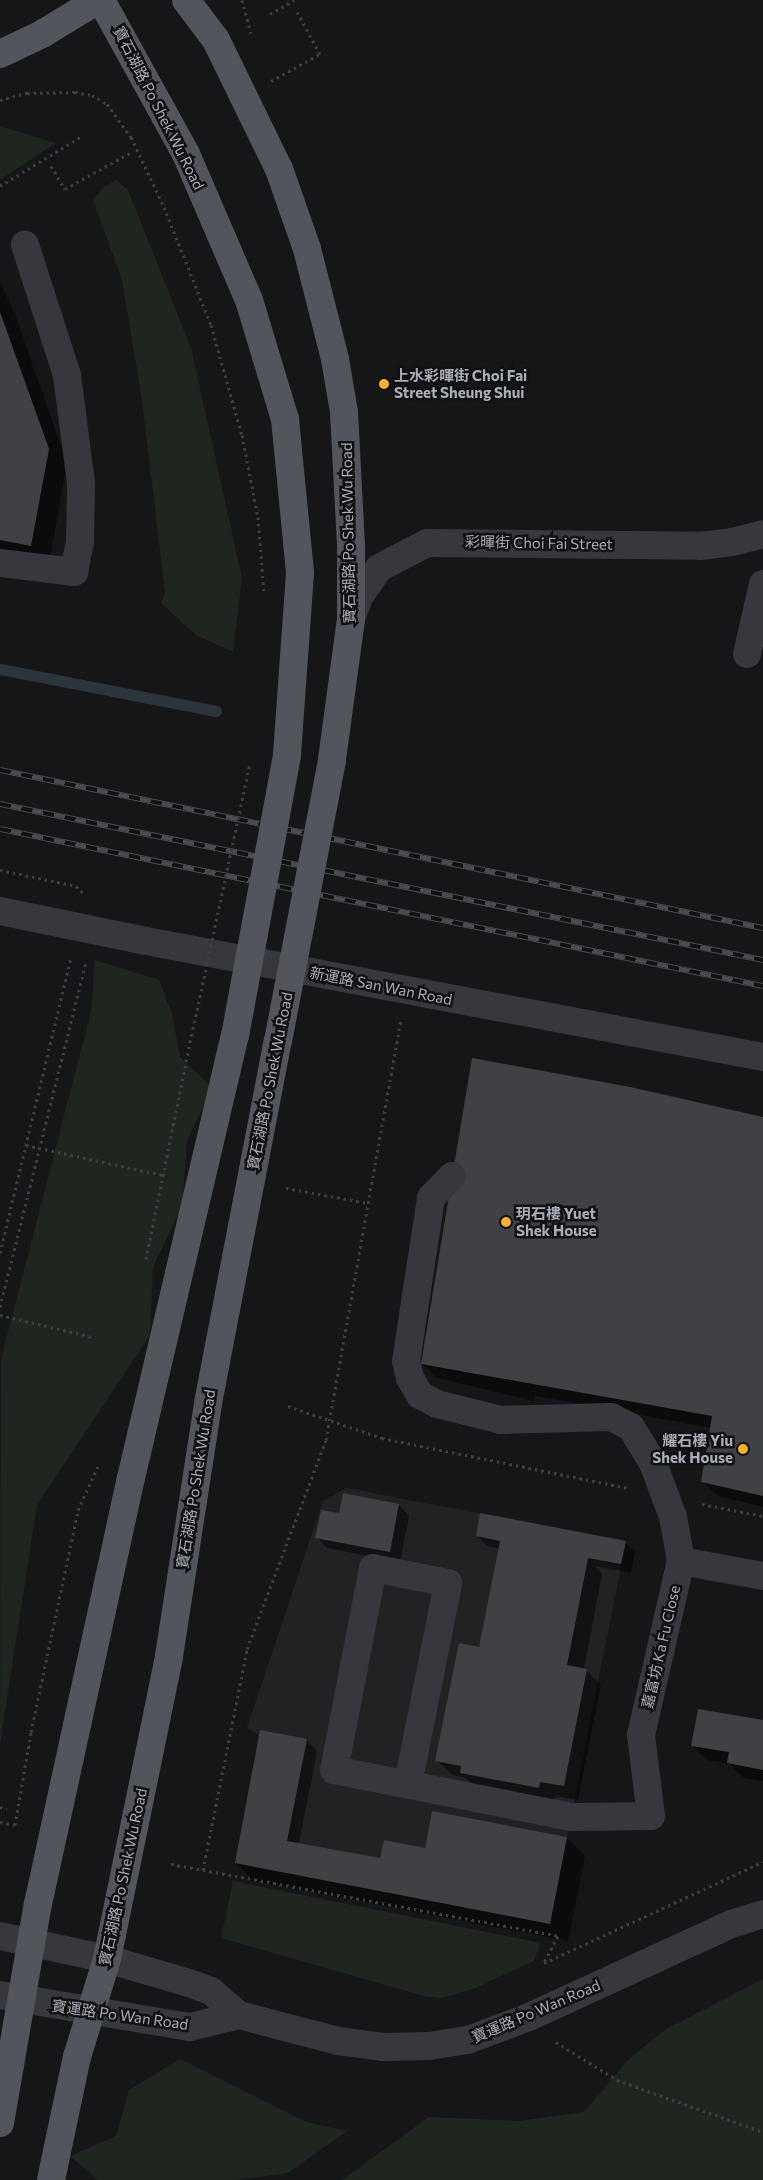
<!DOCTYPE html>
<meta charset="utf-8">
<style>
body{margin:0}
#map{position:relative;width:763px;height:2180px;overflow:hidden;background:#161618;font-family:Commissioner,"Noto Sans SC",sans-serif}
div>[style]{position:absolute}
.built>*{inset:0;background:#222225}
.green>*{inset:0;background:#1e261f}
.shadow>*{inset:0;background:#0007}
.stream>*{height:11px;margin:-5.5px;padding:0 5.5px;transform-origin:5.5px;border-radius:5.5px;background:#2c353c}
.building>*{inset:0;background:#404145}
.path>*{height:3px;margin-top:-1.5px;transform-origin:0;background:repeating-linear-gradient(90deg,#3d3f44 0 2.5px,transparent 0 6.5px)}
.minor>*{height:28px;margin:-14px;padding:0 14px;transform-origin:14px;border-radius:14px;background:#37383d}
.major>*{height:28px;margin:-14px;padding:0 14px;transform-origin:14px;border-radius:14px;background:#53555c}
.rail>*{height:5.5px;margin-top:-2.75px;transform-origin:0;background:repeating-linear-gradient(90deg,#111113 0 11px,#4a4c52 0 22px);box-sizing:border-box;border-block:1px solid #4a4c52}
.path-bridge>*{height:3px;margin-top:-1.5px;transform-origin:0;background:repeating-linear-gradient(90deg,#3d3f44 0 2.5px,transparent 0 6.5px)}
.major-bridge>*{height:28px;margin:-14px;padding:0 14px;transform-origin:14px;border-radius:14px;background:#53555c}
.dots>*{width:14px;height:14px;translate:-50% -50%;box-sizing:border-box;border:2px solid #111113;border-radius:50%}
span{translate:-50% -50%;white-space:nowrap;text-align:center;line-height:1.15;-webkit-text-stroke:5px #111113;paint-order:stroke}
.street-label{font-size:15px;color:#a8adb8}
.poi-label{font-size:15px;color:#a8adb8;font-weight:700}
.left{translate:0 -50%;text-align:left}
.right{translate:-100% -50%;text-align:right}
</style>
<div id="map">
<div class="built">
<i style="clip-path:polygon(346px 1488px,626px 1541px,550px 1924px,235px 1863px,260px 1736px,247px 1728px,323px 1501px)"></i>
</div>
<div class="green">
<i style="clip-path:polygon(0 126px,56px 143px,0 180px)"></i>
<i style="clip-path:polygon(117px 180px,128px 190px,191px 348px,242px 578px,233px 652px,196px 635px,161px 603px,165px 593px,142px 400px,122px 280px,93px 200px,104px 187px)"></i>
<i style="clip-path:polygon(95px 960px,159px 980px,172px 1014px,180px 1057px,212px 1087px,187px 1141px,182px 1206px,153px 1267px,150px 1335px,37px 1505px,0 1744px,1px 1359px,91px 1012px)"></i>
<i style="clip-path:polygon(233px 1881px,541px 1943px,534px 1961px,473px 1989px,442px 1998px,424px 1996px,221px 1938px)"></i>
<i style="clip-path:polygon(763px 1979px,763px 2180px,342px 2180px,429px 2117px,519px 2121px,584px 2112px,629px 2059px,666px 2029px)"></i>
<i style="clip-path:polygon(180px 2059px,306px 2122px,347px 2131px,288px 2173px,234px 2180px,98px 2180px,70px 2156px,116px 2136px,129px 2090px)"></i>
</div>
<div class="shadow">
<i style="clip-path:polygon(0 282px,15px 314px,70px 472px,65px 475px,49px 563px,0 553px)"></i>
<i style="clip-path:polygon(763px 1119px,763px 1507px,718px 1496px,703px 1482px,712px 1428px,535px 1396px,534px 1401px,437px 1378px,422px 1364px)"></i>
<i style="clip-path:polygon(344px 1495px,399px 1505px,409px 1516px,400px 1562px,327px 1548px,316px 1537px,340px 1515px)"></i>
<i style="clip-path:polygon(477px 1536px,625px 1542px,635px 1552px,631px 1573px,595px 1566px,602px 1574px,584px 1669px,601px 1685px,578px 1800px,555px 1796px,553px 1802px,476px 1788px,466px 1778px,452px 1775px,437px 1760px,480px 1648px,500px 1549px,487px 1546px)"></i>
<i style="clip-path:polygon(763px 1722px,763px 1781px,743px 1778px,730px 1764px,707px 1760px,692px 1745px)"></i>
<i style="clip-path:polygon(306px 1740px,317px 1751px,299px 1844px,381px 1860px,426px 1850px,567px 1838px,585px 1856px,568px 1941px,254px 1881px,236px 1863px)"></i>
</div>
<div class="stream">
<i style="left:0;top:669px;width:220px;rotate:11deg"></i>
</div>
<div class="building">
<i style="clip-path:polygon(0 312px,49px 449px,31px 546px,0 540px)"></i>
<i style="clip-path:polygon(472px 1058px,630px 1087px,763px 1117px,763px 1496px,701px 1482px,712px 1416px,421px 1364px)"></i>
<i style="clip-path:polygon(343px 1493px,399px 1504px,390px 1552px,315px 1538px,321px 1510px,339px 1513px)"></i>
<i style="clip-path:polygon(480px 1513px,626px 1541px,621px 1564px,588px 1558px,567px 1665px,587px 1669px,564px 1786px,540px 1782px,539px 1788px,460px 1773px,461px 1766px,435px 1761px,459px 1643px,479px 1647px,500px 1541px,476px 1536px)"></i>
<i style="clip-path:polygon(698px 1709px,763px 1720px,763px 1770px,727px 1763px,729px 1752px,691px 1746px)"></i>
<i style="clip-path:polygon(260px 1730px,307px 1739px,287px 1841px,380px 1858px,384px 1840px,425px 1848px,432px 1811px,567px 1837px,550px 1924px,235px 1863px)"></i>
</div>
<div class="path">
<i style="left:242px;top:0;width:34px;rotate:75deg"></i>
<i style="left:270px;top:14px;width:28px;rotate:-30deg"></i>
<i style="left:271px;top:81px;width:56px;rotate:-28.9deg"></i>
<i style="left:320px;top:54px;width:50px;rotate:-118.6deg"></i>
<i style="left:0;top:100px;width:28px;rotate:-15deg"></i>
<i style="left:27px;top:93px;width:48px;rotate:-1.2deg"></i>
<i style="left:75px;top:92px;width:17px;rotate:10deg"></i>
<i style="left:92px;top:95px;width:17px;rotate:31deg"></i>
<i style="left:107px;top:104px;width:41px;rotate:54deg"></i>
<i style="left:131px;top:137px;width:77px;rotate:64.8deg"></i>
<i style="left:164px;top:207px;width:127px;rotate:68.3deg"></i>
<i style="left:211px;top:325px;width:114px;rotate:74.3deg"></i>
<i style="left:242px;top:435px;width:84px;rotate:79deg"></i>
<i style="left:258px;top:517px;width:76px;rotate:85.5deg"></i>
<i style="left:51px;top:166px;width:27px;rotate:59deg"></i>
<i style="left:65px;top:189px;width:74px;rotate:-29deg"></i>
<i style="left:0;top:186px;width:96px;rotate:-31.4deg"></i>
<i style="left:0;top:870px;width:78px;rotate:11.9deg"></i>
<i style="left:76px;top:886px;width:11px;rotate:45deg"></i>
<i style="left:26px;top:1145px;width:140px;rotate:12.4deg"></i>
<i style="left:286px;top:1188px;width:83px;rotate:10.4deg"></i>
<i style="left:0;top:1253px;width:303px;rotate:-76.5deg"></i>
<i style="left:146px;top:1259px;width:235px;rotate:-78.5deg"></i>
<i style="left:0;top:1307px;width:357px;rotate:-76deg"></i>
<i style="left:0;top:1315px;width:95px;rotate:13.4deg"></i>
<i style="left:288px;top:1406px;width:99px;rotate:18.8deg"></i>
<i style="left:382px;top:1438px;width:251px;rotate:11.5deg"></i>
<i style="left:702px;top:1504px;width:62px;rotate:11.1deg"></i>
<i style="left:0;top:1807px;width:7px;rotate:16deg"></i>
<i style="left:0;top:1822px;width:15px;rotate:11deg"></i>
<i style="left:15px;top:1825px;width:94px;rotate:-80.2deg"></i>
<i style="left:31px;top:1732px;width:227px;rotate:-78deg"></i>
<i style="left:78px;top:1510px;width:51px;rotate:-65.5deg"></i>
<i style="left:171px;top:1864px;width:394px;rotate:10.5deg"></i>
<i style="left:558px;top:1936px;width:32px;rotate:118deg"></i>
<i style="left:203px;top:1870px;width:225px;rotate:-78.7deg"></i>
<i style="left:247px;top:1649px;width:223px;rotate:-69.3deg"></i>
<i style="left:326px;top:1440px;width:427px;rotate:-79.9deg"></i>
<i style="left:544px;top:1963px;width:241px;rotate:-24.8deg"></i>
<i style="left:556px;top:2042px;width:72px;rotate:31.9deg"></i>
<i style="left:617px;top:2080px;width:155px;rotate:19.6deg"></i>
</div>
<div class="minor">
<i style="left:0;top:563px;width:75px;rotate:6.9deg"></i>
<i style="left:74px;top:572px;width:31px;rotate:-79deg"></i>
<i style="left:80px;top:542px;width:59px;rotate:-89deg"></i>
<i style="left:81px;top:483px;width:109px;rotate:-97.4deg"></i>
<i style="left:67px;top:375px;width:137px;rotate:-107.9deg"></i>
<i style="left:351px;top:619px;width:23px;rotate:-70deg"></i>
<i style="left:359px;top:597px;width:35px;rotate:-55deg"></i>
<i style="left:379px;top:568px;width:54px;rotate:-27.5deg"></i>
<i style="left:427px;top:543px;width:273px;rotate:0.6deg"></i>
<i style="left:700px;top:546px;width:32px;rotate:-7deg"></i>
<i style="left:732px;top:542px;width:32px;rotate:-14deg"></i>
<i style="left:747px;top:654px;width:72px;rotate:-77.1deg"></i>
<i style="left:0;top:911px;width:149px;rotate:11.6deg"></i>
<i style="left:146px;top:941px;width:628px;rotate:10.65deg"></i>
<i style="left:452px;top:1176px;width:30px;rotate:134deg"></i>
<i style="left:431px;top:1198px;width:165px;rotate:98.7deg"></i>
<i style="left:406px;top:1361px;width:17px;rotate:77deg"></i>
<i style="left:410px;top:1378px;width:20px;rotate:60deg"></i>
<i style="left:420px;top:1395px;width:19px;rotate:28deg"></i>
<i style="left:437px;top:1404px;width:66px;rotate:14deg"></i>
<i style="left:501px;top:1420px;width:110px;rotate:-1.6deg"></i>
<i style="left:611px;top:1417px;width:22px;rotate:27deg"></i>
<i style="left:631px;top:1427px;width:42px;rotate:58.6deg"></i>
<i style="left:653px;top:1463px;width:58px;rotate:69.7deg"></i>
<i style="left:673px;top:1517px;width:45px;rotate:79.7deg"></i>
<i style="left:408px;top:1784px;width:205px;rotate:-78.7deg"></i>
<i style="left:448px;top:1583px;width:76px;rotate:-168.7deg"></i>
<i style="left:373px;top:1568px;width:206px;rotate:100.9deg"></i>
<i style="left:334px;top:1770px;width:242px;rotate:11.2deg"></i>
<i style="left:571px;top:1817px;width:80px;rotate:-0.7deg"></i>
<i style="left:651px;top:1816px;width:82px;rotate:-97deg"></i>
<i style="left:641px;top:1735px;width:179px;rotate:-77.1deg"></i>
<i style="left:681px;top:1561px;width:83px;rotate:10.4deg"></i>
<i style="left:0;top:1936px;width:109px;rotate:12.1deg"></i>
<i style="left:107px;top:1959px;width:85px;rotate:16.3deg"></i>
<i style="left:189px;top:1983px;width:23px;rotate:20deg"></i>
<i style="left:211px;top:1991px;width:37px;rotate:41deg"></i>
<i style="left:239px;top:2015px;width:102px;rotate:14.7deg"></i>
<i style="left:338px;top:2041px;width:45px;rotate:7.6deg"></i>
<i style="left:383px;top:2047px;width:46px;rotate:-1.2deg"></i>
<i style="left:429px;top:2046px;width:39px;rotate:-9deg"></i>
<i style="left:468px;top:2040px;width:65px;rotate:-20.7deg"></i>
<i style="left:529px;top:2017px;width:222px;rotate:-24.7deg"></i>
<i style="left:731px;top:1924px;width:34px;rotate:-17deg"></i>
<i style="left:0;top:1995px;width:193px;rotate:9.6deg"></i>
<i style="left:190px;top:2027px;width:50px;rotate:-13.8deg"></i>
</div>
<div class="major">
<i style="left:101px;top:0;width:176px;rotate:61.1deg"></i>
<i style="left:186px;top:154px;width:159px;rotate:66.7deg"></i>
<i style="left:249px;top:300px;width:124px;rotate:73.2deg"></i>
<i style="left:285px;top:419px;width:155px;rotate:84.4deg"></i>
<i style="left:300px;top:573px;width:182px;rotate:94.1deg"></i>
<i style="left:186px;top:0;width:50px;rotate:53.1deg"></i>
<i style="left:216px;top:40px;width:144px;rotate:64deg"></i>
<i style="left:279px;top:169px;width:85px;rotate:70.7deg"></i>
<i style="left:307px;top:249px;width:114px;rotate:75.7deg"></i>
<i style="left:335px;top:359px;width:54px;rotate:80.4deg"></i>
<i style="left:344px;top:412px;width:134px;rotate:87deg"></i>
<i style="left:351px;top:546px;width:73px;rotate:90deg"></i>
<i style="left:351px;top:619px;width:142px;rotate:97.7deg"></i>
<i style="left:0;top:54px;width:47px;rotate:-25.5deg"></i>
<i style="left:42px;top:34px;width:66px;rotate:-31.3deg"></i>
<i style="left:0;top:2123px;width:222px;rotate:-80.2deg"></i>
<i style="left:38px;top:1904px;width:436px;rotate:-77.7deg"></i>
<i style="left:131px;top:1478px;width:454px;rotate:-76.8deg"></i>
<i style="left:51px;top:2180px;width:126px;rotate:-78.1deg"></i>
<i style="left:77px;top:2057px;width:102px;rotate:-73deg"></i>
<i style="left:107px;top:1959px;width:309px;rotate:-78.4deg"></i>
<i style="left:169px;top:1656px;width:256px;rotate:-81.2deg"></i>
<i style="left:208px;top:1403px;width:369px;rotate:-79.1deg"></i>
</div>
<div class="rail">
<i style="left:0;top:770px;width:779px;rotate:11.7deg"></i>
<i style="left:0;top:804px;width:779px;rotate:11.56deg"></i>
<i style="left:0;top:829px;width:779px;rotate:11.63deg"></i>
</div>
<div class="path-bridge">
<i style="left:193px;top:1029px;width:272px;rotate:-77.9deg"></i>
</div>
<div class="major-bridge">
<i style="left:235px;top:1036px;width:286px;rotate:-79.5deg"></i>
<i style="left:278px;top:1041px;width:286px;rotate:-79.1deg"></i>
</div>
<div class="dots">
<i style="left:384px;top:384px;background:#f2b134"></i>
<i style="left:506px;top:1222px;background:#f2b134"></i>
<i style="left:743px;top:1449px;background:#f2b134"></i>
</div>
<div class="street-label">
<span style="left:159px;top:108px;rotate:63deg">寶石湖路 Po Shek Wu Road</span>
<span style="left:348px;top:533px;rotate:-91deg">寶石湖路 Po Shek Wu Road</span>
<span style="left:539px;top:543px;rotate:1deg">彩暉街 Choi Fai Street</span>
<span style="left:381px;top:986px;rotate:11deg">新運路 San Wan Road</span>
<span style="left:270px;top:1081px;rotate:-79deg">寶石湖路 Po Shek Wu Road</span>
<span style="left:196px;top:1479px;rotate:-81deg">寶石湖路 Po Shek Wu Road</span>
<span style="left:661px;top:1647px;rotate:-77deg">嘉富坊 Ka Fu Close</span>
<span style="left:123px;top:1877px;rotate:-78deg">寶石湖路 Po Shek Wu Road</span>
<span style="left:536px;top:2011px;rotate:-23deg">寶運路 Po Wan Road</span>
<span style="left:120px;top:2015px;rotate:8deg">寶運路 Po Wan Road</span>
</div>
<div class="poi-label">
<span class="left" style="left:394px;top:384px">上水彩暉街 Choi Fai<br>Street Sheung Shui</span>
<span class="left" style="left:516px;top:1222px">玥石樓 Yuet<br>Shek House</span>
<span class="right" style="left:733px;top:1449px">耀石樓 Yiu<br>Shek House</span>
</div>
</div>
